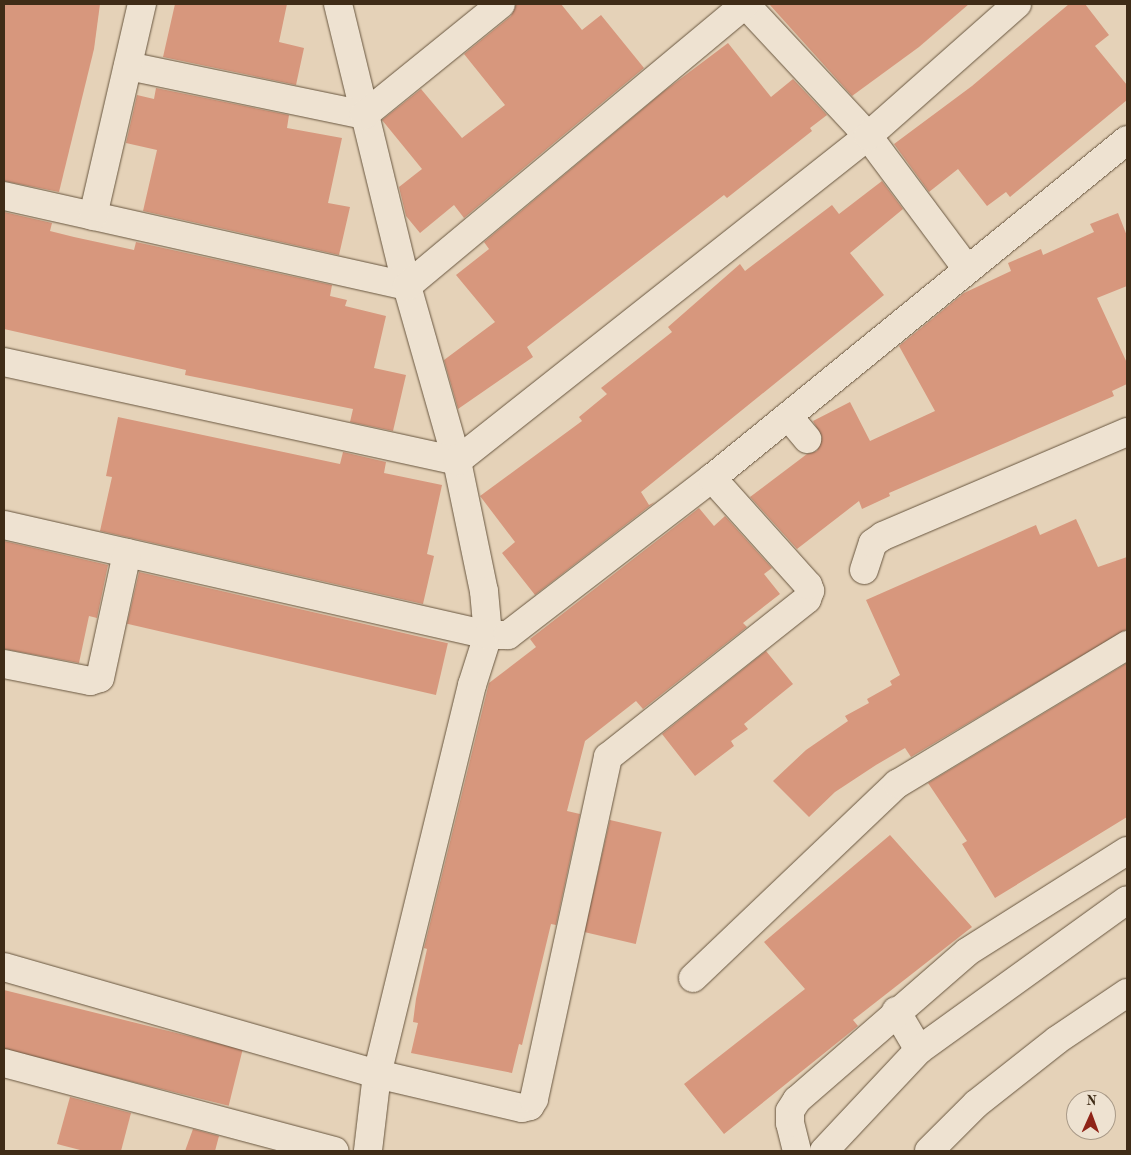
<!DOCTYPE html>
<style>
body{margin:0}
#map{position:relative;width:1131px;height:1155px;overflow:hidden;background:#e5d2b8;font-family:"Old Standard TT",serif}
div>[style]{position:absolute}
.building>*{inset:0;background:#d7977d;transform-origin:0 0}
.roads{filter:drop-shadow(0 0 1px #68563f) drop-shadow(0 0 1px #68563f)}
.street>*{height:28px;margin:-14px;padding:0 14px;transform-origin:14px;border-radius:14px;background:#eee2d1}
.secondary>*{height:28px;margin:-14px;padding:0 14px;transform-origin:14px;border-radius:14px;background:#eee2d1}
span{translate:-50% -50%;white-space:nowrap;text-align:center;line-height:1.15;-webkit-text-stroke:4px #eee2d1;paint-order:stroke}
.frame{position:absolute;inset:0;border:5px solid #3f2c17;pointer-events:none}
.north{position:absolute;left:1066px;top:1090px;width:50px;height:50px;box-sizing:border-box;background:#eee2d1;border:1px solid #a89987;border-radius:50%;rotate:2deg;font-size:14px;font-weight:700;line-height:20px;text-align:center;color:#3f2c17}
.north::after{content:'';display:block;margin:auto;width:18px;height:22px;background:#8f2418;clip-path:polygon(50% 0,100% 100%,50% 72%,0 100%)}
</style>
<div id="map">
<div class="building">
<i style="clip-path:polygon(4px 4px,100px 4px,94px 49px,59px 192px,4px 181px)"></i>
<i style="clip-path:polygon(175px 4px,287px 4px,279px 42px,304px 48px,296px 85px,163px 57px)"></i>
<i style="clip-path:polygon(516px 4px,561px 4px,582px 30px,601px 15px,644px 68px,464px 218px,454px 205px,420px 233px,406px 216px,399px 187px,422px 169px,382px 120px,421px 89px,462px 138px,505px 105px,464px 54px,511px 16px)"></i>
<i style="clip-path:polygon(769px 4px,969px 4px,919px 47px,852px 96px)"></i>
<i style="clip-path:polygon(1069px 4px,1085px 4px,1109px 35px,1095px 46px,1127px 85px,1127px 100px,1010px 197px,1006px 192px,987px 206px,958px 169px,929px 192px,894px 144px,972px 86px)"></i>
<i style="clip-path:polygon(728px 43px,771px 97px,793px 79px,827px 115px,810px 128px,812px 131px,727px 198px,724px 195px,527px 347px,533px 357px,458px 409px,444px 360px,495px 322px,456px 275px,489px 249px,484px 242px,663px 92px)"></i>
<i style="clip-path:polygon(156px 88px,289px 115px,287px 128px,342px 138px,328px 203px,350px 207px,339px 255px,143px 211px,157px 150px,126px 143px,137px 95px,154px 99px)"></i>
<i style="clip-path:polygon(882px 181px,903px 209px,850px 253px,884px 295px,641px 492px,649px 505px,655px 502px,535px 595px,502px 553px,515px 542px,480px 496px,582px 421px,579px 417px,607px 394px,601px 388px,672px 332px,668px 327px,740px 264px,745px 271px,832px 205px,839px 214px)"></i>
<i style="clip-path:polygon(4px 212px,52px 223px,50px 231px,74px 237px,134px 250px,136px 242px,332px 285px,330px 296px,347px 300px,345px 306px,386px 316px,374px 368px,406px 375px,393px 431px,350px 422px,353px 409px,185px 375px,186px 370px,4px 329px)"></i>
<i style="clip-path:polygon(1118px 213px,1127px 236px,1127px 286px,1097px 298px,1127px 363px,1127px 384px,1112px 391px,1114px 396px,889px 493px,890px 496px,862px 509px,859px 501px,797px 549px,750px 497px,807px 454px,817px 451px,822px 437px,813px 421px,850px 402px,870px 441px,935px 411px,899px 346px,964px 293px,1011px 271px,1008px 263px,1041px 249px,1043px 255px,1094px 232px,1090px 224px)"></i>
<i style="clip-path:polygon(118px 417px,340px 464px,343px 452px,386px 462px,384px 473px,442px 485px,427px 554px,434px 556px,423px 604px,100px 531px,112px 477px,106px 476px)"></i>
<i style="clip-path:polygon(699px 508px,714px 526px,725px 516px,772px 568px,764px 574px,780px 594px,743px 623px,747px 627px,643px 709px,636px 701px,585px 741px,567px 811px,580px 814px,556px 925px,551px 924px,522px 1045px,519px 1044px,512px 1073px,411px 1053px,418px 1023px,413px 1022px,416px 999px,427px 949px,424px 948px,489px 683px,536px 647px,530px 639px)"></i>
<i style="clip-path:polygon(1076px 519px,1098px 567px,1127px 557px,1127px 629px,911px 757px,905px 748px,876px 765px,835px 792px,809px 817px,773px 781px,806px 750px,848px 721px,845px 716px,869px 703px,867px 699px,892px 685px,890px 681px,900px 675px,866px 600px,1036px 525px,1040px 535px)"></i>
<i style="clip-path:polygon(4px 541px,108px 565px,97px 618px,89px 616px,79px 663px,4px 649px)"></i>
<i style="left:139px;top:572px;width:317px;height:53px;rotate:13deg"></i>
<i style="clip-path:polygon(766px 651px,793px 684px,744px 724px,748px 729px,731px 741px,734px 746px,695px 776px,662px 734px)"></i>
<i style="clip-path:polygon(1127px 663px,1127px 817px,995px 898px,962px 844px,967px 841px,928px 783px)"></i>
<i style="left:610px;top:820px;width:53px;height:115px;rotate:13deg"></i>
<i style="clip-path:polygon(890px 835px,972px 927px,853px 1020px,858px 1026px,724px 1134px,684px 1084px,805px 989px,764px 942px)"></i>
<i style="left:4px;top:990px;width:246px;height:58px;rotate:14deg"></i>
<i style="clip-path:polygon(70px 1097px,131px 1113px,121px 1151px,84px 1151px,57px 1144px)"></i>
<i style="clip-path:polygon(193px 1129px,219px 1136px,215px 1151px,185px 1151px)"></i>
</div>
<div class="roads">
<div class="street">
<i style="left:338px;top:4px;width:290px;rotate:76.3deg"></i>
<i style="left:407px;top:286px;width:182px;rotate:74.1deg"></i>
<i style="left:457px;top:461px;width:133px;rotate:78.3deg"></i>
<i style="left:484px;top:591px;width:44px;rotate:84.8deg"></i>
<i style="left:488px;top:635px;width:52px;rotate:107.7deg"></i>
<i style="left:472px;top:685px;width:400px;rotate:103.7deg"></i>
<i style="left:377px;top:1074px;width:78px;rotate:96.7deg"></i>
<i style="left:745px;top:4px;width:180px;rotate:47deg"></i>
<i style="left:868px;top:136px;width:166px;rotate:53.3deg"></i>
<i style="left:128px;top:66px;width:241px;rotate:11.7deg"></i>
<i style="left:364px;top:115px;width:176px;rotate:-39deg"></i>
<i style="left:4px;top:196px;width:413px;rotate:12.6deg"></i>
<i style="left:407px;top:286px;width:440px;rotate:-39.8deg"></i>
<i style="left:93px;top:216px;width:218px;rotate:-77deg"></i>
<i style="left:4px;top:362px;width:464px;rotate:12.3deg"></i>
<i style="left:457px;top:461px;width:524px;rotate:-38.34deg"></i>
<i style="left:868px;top:136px;width:199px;rotate:-41.5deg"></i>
<i style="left:788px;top:416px;width:30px;rotate:50deg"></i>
<i style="left:4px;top:525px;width:496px;rotate:12.8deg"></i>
<i style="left:488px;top:635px;width:20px"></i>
<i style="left:508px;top:635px;width:257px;rotate:-37.6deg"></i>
<i style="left:712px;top:478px;width:535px;rotate:-39.16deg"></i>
<i style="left:864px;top:570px;width:28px;rotate:-72deg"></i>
<i style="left:873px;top:543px;width:12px;rotate:-35deg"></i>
<i style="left:883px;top:536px;width:265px;rotate:-23.1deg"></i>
<i style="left:4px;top:664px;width:88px;rotate:11.2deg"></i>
<i style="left:90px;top:681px;width:10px;rotate:-17deg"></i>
<i style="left:100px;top:678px;width:128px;rotate:-77.8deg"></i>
<i style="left:4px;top:967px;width:388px;rotate:16deg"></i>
<i style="left:377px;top:1074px;width:149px;rotate:13.2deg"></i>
<i style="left:522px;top:1108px;width:8px;rotate:-14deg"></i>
<i style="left:530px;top:1106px;width:8px;rotate:-60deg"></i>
<i style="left:534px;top:1099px;width:350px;rotate:-77.8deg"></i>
<i style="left:608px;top:757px;width:254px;rotate:-38.4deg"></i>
<i style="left:807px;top:599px;width:9px;rotate:-69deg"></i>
<i style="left:810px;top:591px;width:6px;rotate:-108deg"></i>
<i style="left:808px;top:585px;width:144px;rotate:-131.9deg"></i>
<i style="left:693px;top:978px;width:282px;rotate:-43.6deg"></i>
<i style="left:897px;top:784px;width:269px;rotate:-31.1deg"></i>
<i style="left:896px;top:1011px;width:45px;rotate:59.5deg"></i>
<i style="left:4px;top:1063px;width:342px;rotate:14.9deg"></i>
<i style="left:797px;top:1151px;width:29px;rotate:-104deg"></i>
<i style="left:790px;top:1123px;width:12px;rotate:-90deg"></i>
<i style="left:790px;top:1111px;width:13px;rotate:-58deg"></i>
<i style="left:797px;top:1100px;width:225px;rotate:-41deg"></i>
<i style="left:967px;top:952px;width:189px;rotate:-32.3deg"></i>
</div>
<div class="secondary">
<i style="left:824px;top:1151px;width:139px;rotate:-46.8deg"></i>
<i style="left:919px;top:1050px;width:256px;rotate:-35.8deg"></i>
<i style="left:929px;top:1151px;width:66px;rotate:-45deg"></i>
<i style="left:976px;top:1104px;width:103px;rotate:-38.3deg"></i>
<i style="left:1057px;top:1040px;width:84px;rotate:-33.9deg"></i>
</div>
</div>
<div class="frame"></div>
<div class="north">N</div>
</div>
